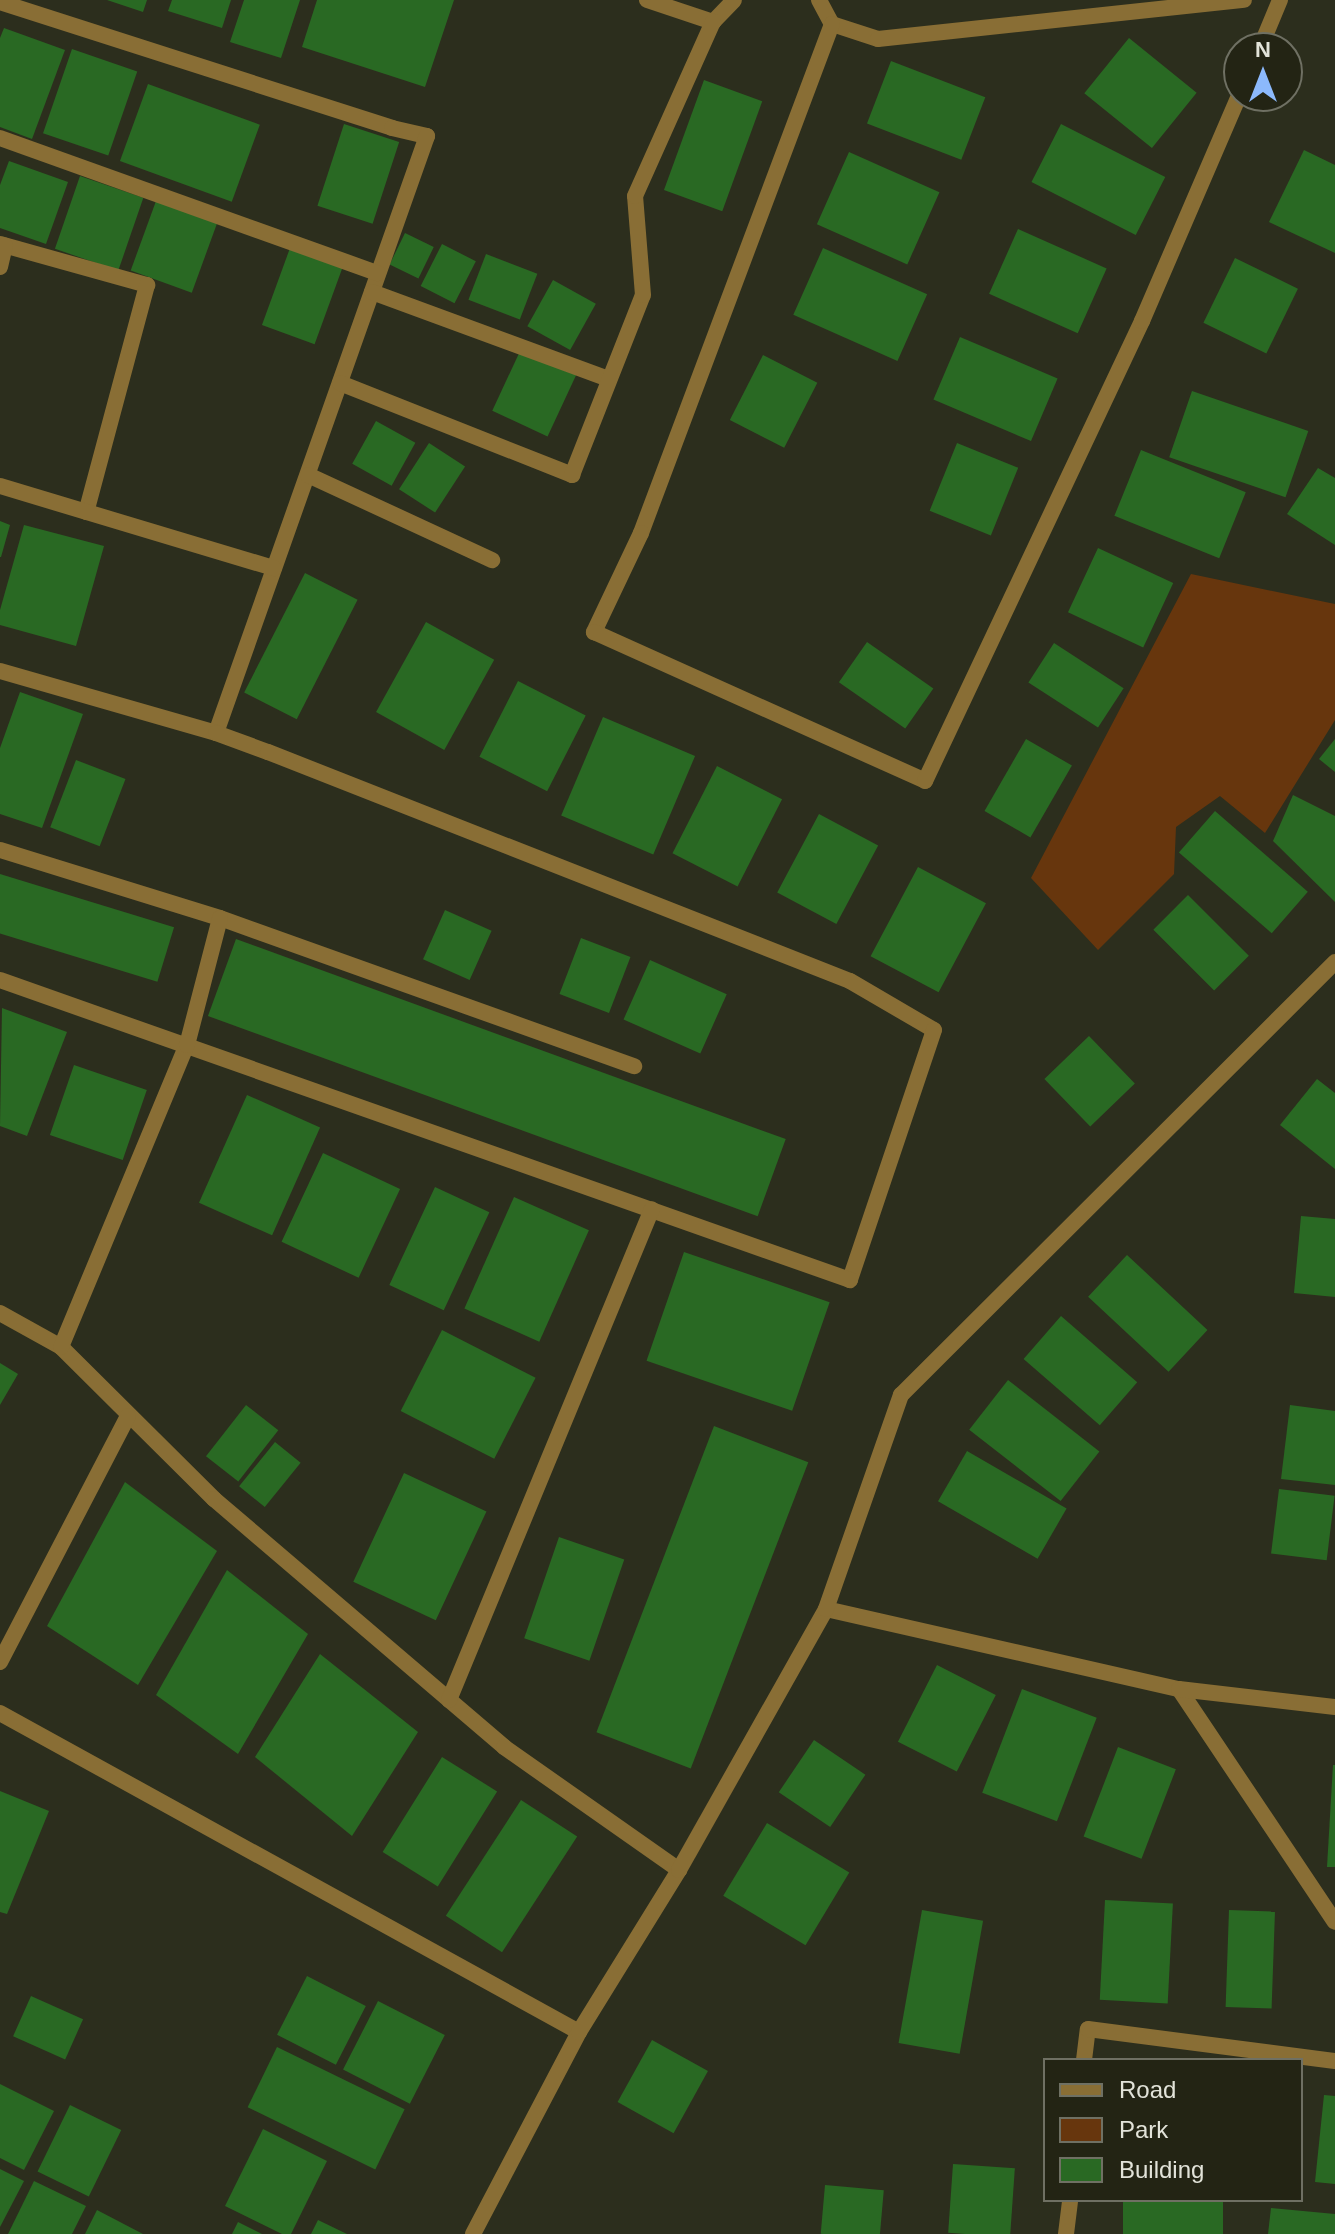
<!DOCTYPE html>
<style>
body{margin:0}
#map{position:relative;width:1335px;height:2234px;overflow:hidden;background:#2c2e1d;font-family:Arial,sans-serif}
div>[style]{position:absolute}
.green>*{inset:0;background:#67360d}
.building>*{inset:0;background:#296923;transform-origin:0 0}
.minor>*{height:16px;margin:-8px;padding:0 8px;transform-origin:8px;border-radius:8px;background:#896e35}
span{translate:-50% -50%;white-space:nowrap;text-align:center;line-height:1.15;-webkit-text-stroke:6px #232414;paint-order:stroke}
.legend{position:absolute;left:1043px;top:2058px;width:260px;height:144px;box-sizing:border-box;background:#232414;border:2px solid #6f7063;margin:0;padding:10px 14px;list-style:none;font-size:24px;color:#e2e3d9}
.legend li{display:flex;align-items:center;gap:16px;height:40px}
.legend b{width:40px;border:2px solid #6f7063}
.north{position:absolute;left:1223px;top:32px;width:80px;height:80px;box-sizing:border-box;background:#232414;border:2px solid #6f7063;border-radius:50%;rotate:0deg;font-size:22px;font-weight:700;line-height:32px;text-align:center;color:#e2e3d9}
.north::after{content:'';display:block;margin:auto;width:28px;height:36px;background:#8cb9fc;clip-path:polygon(50% 0,100% 100%,50% 72%,0 100%)}
</style>
<div id="map">
<div class="green">
<i style="clip-path:polygon(1191px 574px,1335px 604px,1335px 720px,1265px 833px,1220px 796px,1176px 827px,1174px 874px,1098px 950px,1031px 878px)"></i>
</div>
<div class="building">
<i style="clip-path:polygon(107px 0,147px 0,143px 12px)"></i>
<i style="clip-path:polygon(172px 0,231px 0,222px 28px,168px 11px)"></i>
<i style="clip-path:polygon(244px 0,300px 0,281px 58px,230px 42px)"></i>
<i style="clip-path:polygon(317px 0,454px 0,425px 87px,302px 47px)"></i>
<i style="clip-path:polygon(4px 28px,65px 50px,32px 139px,0 127px,0 38px)"></i>
<i style="left:1129px;top:38px;width:87px;height:71px;rotate:39deg"></i>
<i style="left:72px;top:49px;width:69px;height:89px;rotate:19deg"></i>
<i style="left:891px;top:61px;width:101px;height:67px;rotate:21deg"></i>
<i style="left:704px;top:80px;width:62px;height:117px;rotate:20deg"></i>
<i style="left:148px;top:84px;width:119px;height:82px;rotate:20deg"></i>
<i style="left:344px;top:124px;width:58px;height:86px;rotate:18deg"></i>
<i style="left:1061px;top:124px;width:117px;height:65px;rotate:27deg"></i>
<i style="clip-path:polygon(1304px 150px,1335px 165px,1335px 253px,1269px 222px)"></i>
<i style="left:849px;top:152px;width:99px;height:79px;rotate:24deg"></i>
<i style="clip-path:polygon(9px 161px,68px 182px,46px 244px,0 228px,0 185px)"></i>
<i style="left:80px;top:176px;width:67px;height:77px;rotate:19deg"></i>
<i style="left:156px;top:201px;width:65px;height:74px;rotate:20deg"></i>
<i style="left:1018px;top:229px;width:97px;height:71px;rotate:24deg"></i>
<i style="left:405px;top:233px;width:32px;height:35px;rotate:26deg"></i>
<i style="left:442px;top:244px;width:38px;height:47px;rotate:27deg"></i>
<i style="left:290px;top:248px;width:56px;height:82px;rotate:20deg"></i>
<i style="left:823px;top:248px;width:114px;height:73px;rotate:24deg"></i>
<i style="left:486px;top:254px;width:55px;height:49px;rotate:21deg"></i>
<i style="left:1235px;top:258px;width:70px;height:72px;rotate:26deg"></i>
<i style="left:553px;top:280px;width:49px;height:53px;rotate:29deg"></i>
<i style="left:960px;top:337px;width:106px;height:68px;rotate:23deg"></i>
<i style="left:521px;top:349px;width:61px;height:68px;rotate:25deg"></i>
<i style="left:763px;top:355px;width:61px;height:73px;rotate:27deg"></i>
<i style="left:1192px;top:391px;width:123px;height:70px;rotate:19deg"></i>
<i style="left:376px;top:421px;width:45px;height:49px;rotate:29deg"></i>
<i style="left:429px;top:443px;width:43px;height:55px;rotate:33deg"></i>
<i style="left:957px;top:443px;width:66px;height:73px;rotate:22deg"></i>
<i style="left:1141px;top:450px;width:113px;height:71px;rotate:22deg"></i>
<i style="clip-path:polygon(1318px 468px,1335px 478px,1335px 545px,1287px 514px)"></i>
<i style="clip-path:polygon(0 521px,10px 525px,1px 557px,0 557px)"></i>
<i style="clip-path:polygon(24px 525px,104px 546px,76px 646px,0 625px,0 610px)"></i>
<i style="left:1098px;top:548px;width:83px;height:71px;rotate:25deg"></i>
<i style="left:305px;top:573px;width:59px;height:134px;rotate:27deg"></i>
<i style="left:426px;top:622px;width:78px;height:103px;rotate:29deg"></i>
<i style="left:867px;top:642px;width:81px;height:49px;rotate:35deg"></i>
<i style="left:1054px;top:643px;width:83px;height:47px;rotate:33deg"></i>
<i style="left:518px;top:681px;width:76px;height:85px;rotate:27deg"></i>
<i style="clip-path:polygon(20px 692px,83px 714px,42px 828px,0 814px,0 748px)"></i>
<i style="left:603px;top:717px;width:100px;height:107px;rotate:23deg"></i>
<i style="left:1026px;top:739px;width:53px;height:83px;rotate:30deg"></i>
<i style="clip-path:polygon(1335px 739px,1335px 772px,1319px 759px)"></i>
<i style="left:76px;top:760px;width:53px;height:72px;rotate:21deg"></i>
<i style="left:717px;top:766px;width:73px;height:98px;rotate:27deg"></i>
<i style="clip-path:polygon(1293px 795px,1335px 816px,1335px 902px,1273px 841px)"></i>
<i style="left:1215px;top:811px;width:123px;height:55px;rotate:41deg"></i>
<i style="left:819px;top:814px;width:67px;height:89px;rotate:28deg"></i>
<i style="left:918px;top:867px;width:77px;height:101px;rotate:28deg"></i>
<i style="left:0;top:874px;width:182px;height:57px;rotate:17deg"></i>
<i style="left:1188px;top:895px;width:86px;height:49px;rotate:45deg"></i>
<i style="left:445px;top:910px;width:51px;height:54px;rotate:24deg"></i>
<i style="left:581px;top:938px;width:53px;height:60px;rotate:21deg"></i>
<i style="left:236px;top:939px;width:585px;height:82px;rotate:20deg"></i>
<i style="left:650px;top:960px;width:84px;height:65px;rotate:24deg"></i>
<i style="clip-path:polygon(2px 1008px,67px 1032px,27px 1136px,0 1126px)"></i>
<i style="left:1089px;top:1036px;width:66px;height:62px;rotate:46deg"></i>
<i style="left:74px;top:1065px;width:77px;height:74px;rotate:19deg"></i>
<i style="clip-path:polygon(1317px 1079px,1335px 1093px,1335px 1169px,1280px 1125px)"></i>
<i style="left:247px;top:1095px;width:80px;height:118px;rotate:24deg"></i>
<i style="left:323px;top:1153px;width:85px;height:98px;rotate:25deg"></i>
<i style="left:435px;top:1187px;width:60px;height:108px;rotate:25deg"></i>
<i style="left:514px;top:1197px;width:82px;height:122px;rotate:24deg"></i>
<i style="clip-path:polygon(1301px 1216px,1335px 1219px,1335px 1297px,1294px 1293px)"></i>
<i style="left:684px;top:1252px;width:154px;height:115px;rotate:19deg"></i>
<i style="left:1127px;top:1255px;width:110px;height:57px;rotate:43deg"></i>
<i style="left:1061px;top:1316px;width:101px;height:57px;rotate:41deg"></i>
<i style="left:442px;top:1330px;width:105px;height:91px;rotate:27deg"></i>
<i style="clip-path:polygon(0 1363px,18px 1374px,0 1405px)"></i>
<i style="left:1008px;top:1380px;width:116px;height:63px;rotate:38deg"></i>
<i style="left:246px;top:1405px;width:41px;height:65px;rotate:38deg"></i>
<i style="clip-path:polygon(1290px 1405px,1335px 1411px,1335px 1485px,1281px 1479px)"></i>
<i style="left:714px;top:1426px;width:101px;height:328px;rotate:21deg"></i>
<i style="left:275px;top:1442px;width:33px;height:57px;rotate:39deg"></i>
<i style="left:967px;top:1451px;width:115px;height:58px;rotate:30deg"></i>
<i style="left:404px;top:1473px;width:91px;height:120px;rotate:25deg"></i>
<i style="clip-path:polygon(125px 1482px,217px 1551px,138px 1685px,47px 1626px)"></i>
<i style="left:1279px;top:1489px;width:56px;height:65px;rotate:7deg"></i>
<i style="left:559px;top:1537px;width:69px;height:107px;rotate:19deg"></i>
<i style="clip-path:polygon(227px 1570px,308px 1634px,238px 1754px,156px 1695px)"></i>
<i style="clip-path:polygon(320px 1654px,418px 1732px,352px 1836px,255px 1757px)"></i>
<i style="left:937px;top:1665px;width:66px;height:86px;rotate:27deg"></i>
<i style="left:1022px;top:1689px;width:80px;height:111px;rotate:21deg"></i>
<i style="left:814px;top:1740px;width:62px;height:63px;rotate:34deg"></i>
<i style="left:1118px;top:1747px;width:62px;height:96px;rotate:21deg"></i>
<i style="left:442px;top:1757px;width:65px;height:112px;rotate:32deg"></i>
<i style="clip-path:polygon(1333px 1765px,1335px 1765px,1335px 1867px,1327px 1867px)"></i>
<i style="clip-path:polygon(0 1791px,49px 1811px,7px 1914px,0 1912px)"></i>
<i style="left:521px;top:1800px;width:67px;height:138px;rotate:33deg"></i>
<i style="left:767px;top:1823px;width:96px;height:85px;rotate:31deg"></i>
<i style="left:1105px;top:1900px;width:68px;height:100px;rotate:3deg"></i>
<i style="left:922px;top:1910px;width:62px;height:135px;rotate:10deg"></i>
<i style="left:1229px;top:1910px;width:46px;height:97px;rotate:2deg"></i>
<i style="left:307px;top:1976px;width:66px;height:66px;rotate:27deg"></i>
<i style="left:31px;top:1996px;width:57px;height:44px;rotate:24deg"></i>
<i style="left:378px;top:2001px;width:75px;height:77px;rotate:27deg"></i>
<i style="left:652px;top:2040px;width:64px;height:71px;rotate:29deg"></i>
<i style="left:277px;top:2047px;width:142px;height:67px;rotate:26deg"></i>
<i style="clip-path:polygon(0 2084px,54px 2111px,24px 2170px,0 2158px)"></i>
<i style="clip-path:polygon(1324px 2095px,1335px 2096px,1335px 2184px,1315px 2182px)"></i>
<i style="left:70px;top:2105px;width:57px;height:74px;rotate:26deg"></i>
<i style="clip-path:polygon(263px 2129px,327px 2161px,291px 2234px,282px 2234px,225px 2206px)"></i>
<i style="left:953px;top:2164px;width:62px;height:69px;rotate:4deg"></i>
<i style="clip-path:polygon(0 2169px,24px 2181px,0 2227px)"></i>
<i style="clip-path:polygon(34px 2181px,86px 2206px,72px 2234px,8px 2234px)"></i>
<i style="left:825px;top:2185px;width:59px;height:49px;rotate:5deg"></i>
<i style="left:1123px;top:2200px;width:100px;height:34px"></i>
<i style="clip-path:polygon(1271px 2208px,1335px 2214px,1335px 2234px,1268px 2234px)"></i>
<i style="clip-path:polygon(97px 2210px,143px 2234px,85px 2234px)"></i>
<i style="clip-path:polygon(318px 2220px,347px 2234px,311px 2234px)"></i>
<i style="clip-path:polygon(238px 2222px,262px 2234px,232px 2234px)"></i>
</div>
<div class="minor">
<i style="left:647px;top:0;width:70px;rotate:18.4deg"></i>
<i style="left:713px;top:22px;width:30px;rotate:-46deg"></i>
<i style="left:819px;top:0;width:27px;rotate:62deg"></i>
<i style="left:832px;top:24px;width:48px;rotate:18.1deg"></i>
<i style="left:878px;top:39px;width:368px;rotate:-6.1deg"></i>
<i style="left:0;top:2px;width:412px;rotate:17.8deg"></i>
<i style="left:392px;top:128px;width:36px;rotate:13deg"></i>
<i style="left:427px;top:136px;width:633px;rotate:109.47deg"></i>
<i style="left:832px;top:24px;width:544px;rotate:110.57deg"></i>
<i style="left:641px;top:533px;width:110px;rotate:115.4deg"></i>
<i style="left:594px;top:632px;width:363px;rotate:24.2deg"></i>
<i style="left:925px;top:781px;width:509px;rotate:-64.74deg"></i>
<i style="left:1142px;top:321px;width:245px;rotate:-66.7deg"></i>
<i style="left:1260px;top:48px;width:52px;rotate:-67.4deg"></i>
<i style="left:0;top:138px;width:401px;rotate:19.7deg"></i>
<i style="left:0;top:244px;width:153px;rotate:15.6deg"></i>
<i style="left:147px;top:285px;width:235px;rotate:105deg"></i>
<i style="left:0;top:267px;width:22px;rotate:-77deg"></i>
<i style="left:372px;top:292px;width:252px;rotate:20.2deg"></i>
<i style="left:340px;top:383px;width:250px;rotate:21.6deg"></i>
<i style="left:572px;top:475px;width:193px;rotate:-68.5deg"></i>
<i style="left:643px;top:295px;width:99px;rotate:-94.6deg"></i>
<i style="left:635px;top:196px;width:191px;rotate:-65.9deg"></i>
<i style="left:308px;top:475px;width:203px;rotate:24.8deg"></i>
<i style="left:0;top:486px;width:286px;rotate:16.7deg"></i>
<i style="left:0;top:671px;width:225px;rotate:16deg"></i>
<i style="left:216px;top:733px;width:55px;rotate:20.1deg"></i>
<i style="left:268px;top:752px;width:625px;rotate:21.48deg"></i>
<i style="left:850px;top:981px;width:97px;rotate:30.3deg"></i>
<i style="left:934px;top:1030px;width:264px;rotate:108.6deg"></i>
<i style="left:850px;top:1280px;width:901px;rotate:-160.56deg"></i>
<i style="left:0;top:850px;width:230px;rotate:17.2deg"></i>
<i style="left:220px;top:918px;width:440px;rotate:19.7deg"></i>
<i style="left:0;top:1313px;width:70px;rotate:29.1deg"></i>
<i style="left:61px;top:1347px;width:216px;rotate:44.8deg"></i>
<i style="left:214px;top:1499px;width:382px;rotate:40.5deg"></i>
<i style="left:504px;top:1747px;width:214px;rotate:35.1deg"></i>
<i style="left:61px;top:1347px;width:327px;rotate:-67.4deg"></i>
<i style="left:187px;top:1045px;width:131px;rotate:-75.4deg"></i>
<i style="left:826px;top:1609px;width:362px;rotate:12.8deg"></i>
<i style="left:1179px;top:1689px;width:280px;rotate:56.2deg"></i>
<i style="left:0;top:1662px;width:277px;rotate:-62.5deg"></i>
<i style="left:1179px;top:1689px;width:157px;rotate:6.6deg"></i>
<i style="left:449px;top:1700px;width:531px;rotate:-67.54deg"></i>
<i style="left:0;top:1713px;width:661px;rotate:28.85deg"></i>
<i style="left:1084px;top:2060px;width:31px;rotate:-83deg"></i>
<i style="left:1088px;top:2029px;width:249px;rotate:7.4deg"></i>
<i style="left:473px;top:2234px;width:228px;rotate:-62.3deg"></i>
<i style="left:579px;top:2032px;width:190px;rotate:-58.3deg"></i>
<i style="left:679px;top:1870px;width:300px;rotate:-60.6deg"></i>
<i style="left:826px;top:1609px;width:227px;rotate:-70.7deg"></i>
<i style="left:901px;top:1395px;width:613px;rotate:-44.93deg"></i>
<i style="left:1066px;top:2234px;width:34px;rotate:-83deg"></i>
</div>
<ul class="legend">
<li><b style="height:10px;background:#896e35"></b>Road</li>
<li><b style="height:22px;background:#67360d"></b>Park</li>
<li><b style="height:22px;background:#296923"></b>Building</li>
</ul>
<div class="north">N</div>
</div>
